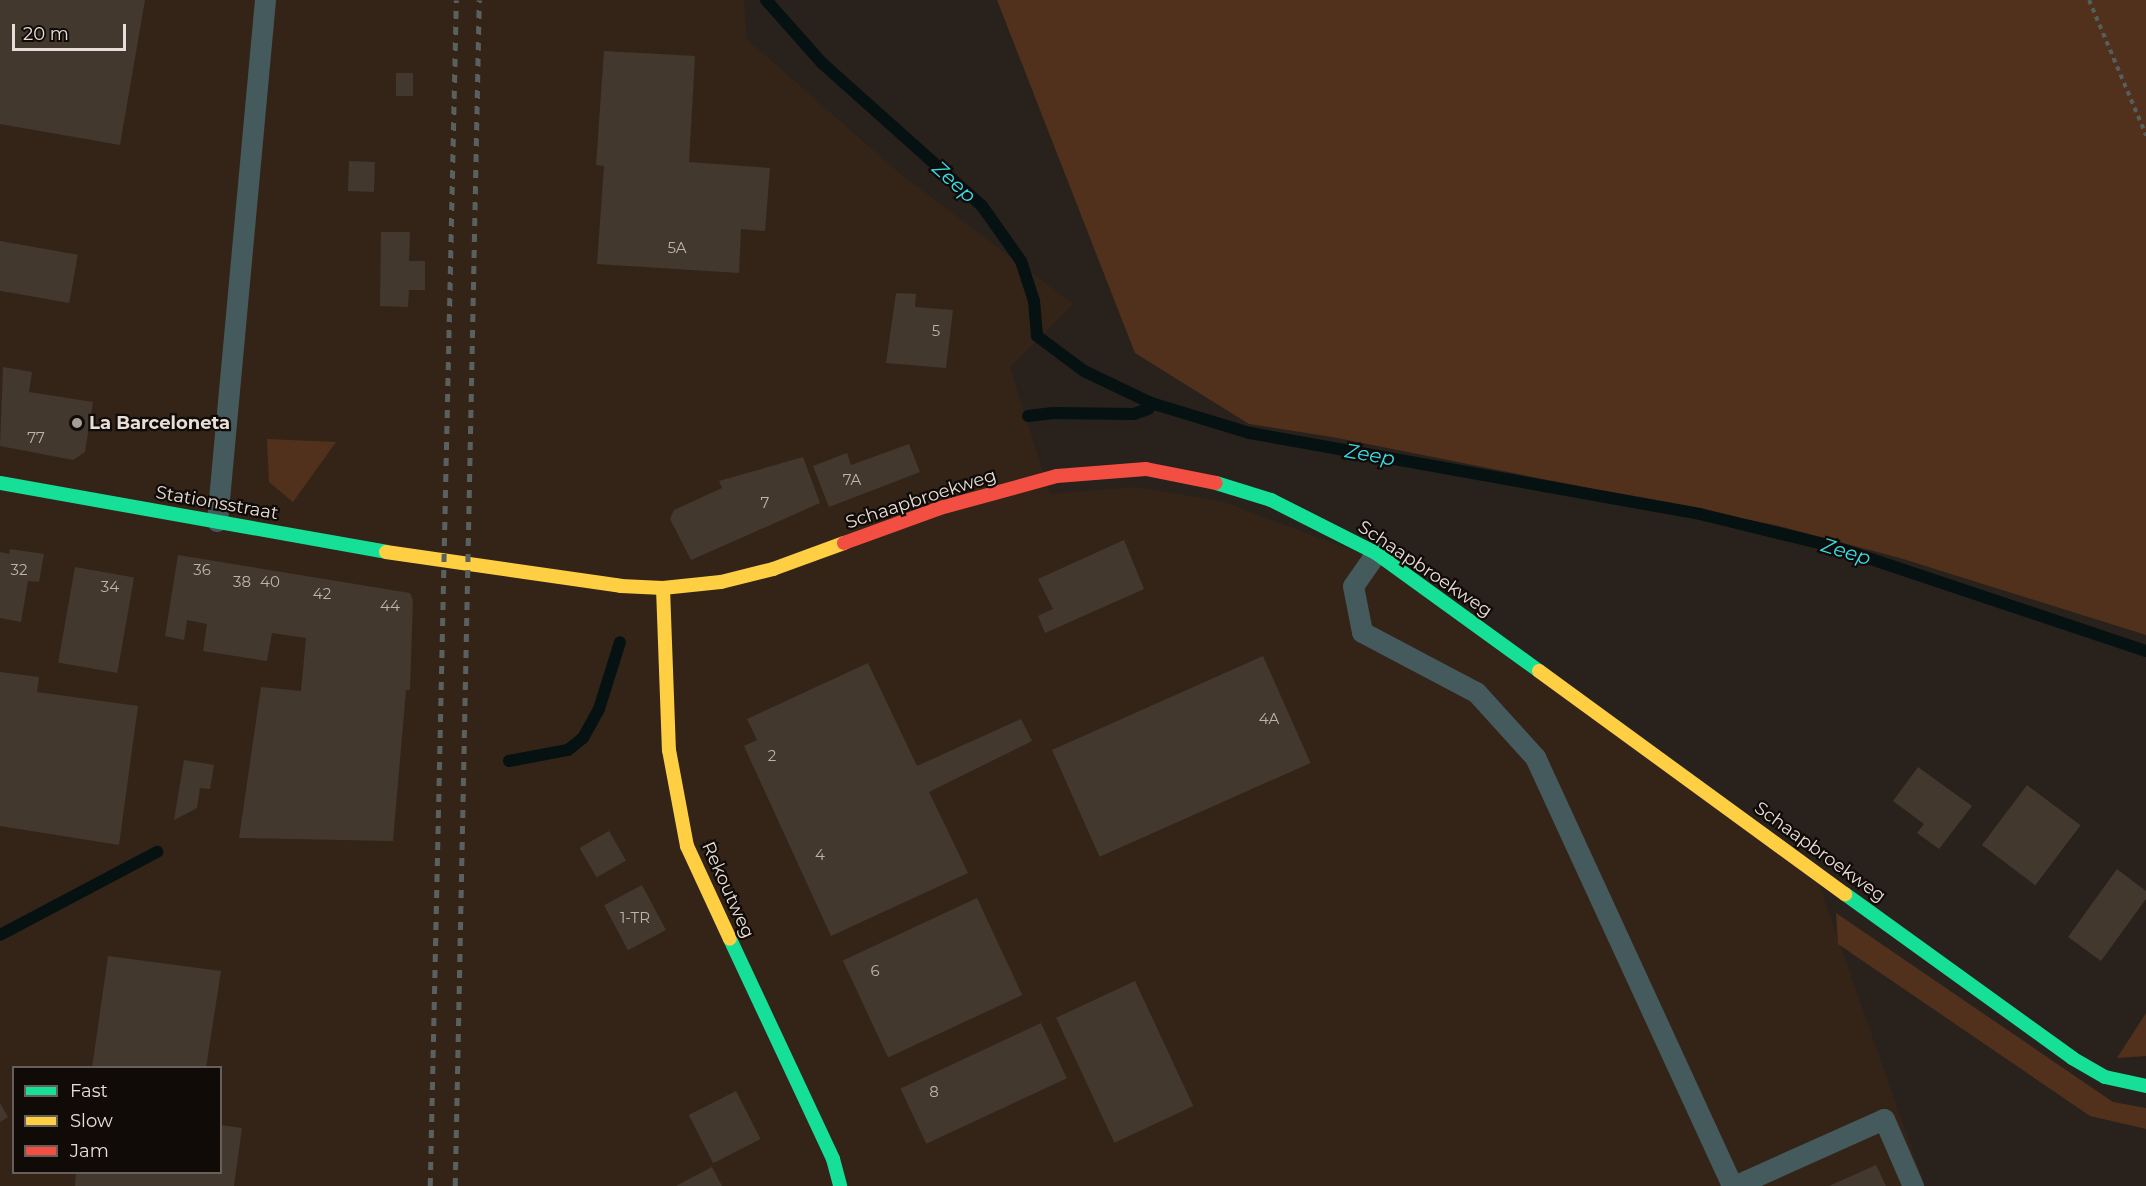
<!DOCTYPE html>
<style>
body{margin:0}
#map{position:relative;width:2146px;height:1186px;overflow:hidden;background:#28211c;font-family:Montserrat,sans-serif}
div>[style]{position:absolute}
.built>*{inset:0;background:#342418}
.green>*{inset:0;background:#51311b}
.stream>*{height:12px;margin:-6px;padding:0 6px;transform-origin:6px;border-radius:6px;background:#061112}
.building>*{inset:0;background:#42382e;transform-origin:0 0}
.path>*{height:4px;margin-top:-2px;transform-origin:0;background:repeating-linear-gradient(90deg,#535e5e 0 4.5px,transparent 0 9px)}
.lane>*{height:21px;margin:-10.5px;padding:0 10.5px;transform-origin:10.5px;border-radius:10.5px;background:#455a5c}
.fast>*{height:14px;margin:-7px;padding:0 7px;transform-origin:7px;border-radius:7px;background:#16e098}
.slow>*{height:14px;margin:-7px;padding:0 7px;transform-origin:7px;border-radius:7px;background:#ffcf43}
.jam>*{height:14px;margin:-7px;padding:0 7px;transform-origin:7px;border-radius:7px;background:#f24e42}
.rail>*{height:4.5px;margin-top:-2.25px;transform-origin:0;background:repeating-linear-gradient(90deg,#5a605d 0 8px,transparent 0 16px)}
.dots>*{width:16px;height:16px;translate:-50% -50%;box-sizing:border-box;border:3px solid #110b08;border-radius:50%}
span{translate:-50% -50%;white-space:nowrap;text-align:center;line-height:1.15;-webkit-text-stroke:4.5px #110b08;paint-order:stroke}
.number-label{font-size:15px;color:#beb4ae}
.number-label span{-webkit-text-stroke-width:0}
.poi-label{font-size:18px;color:#e8ded9;font-weight:700}
.left{translate:0 -50%;text-align:left}
.street-label{font-size:18px;color:#e8ded9}
.water-label{font-size:20px;color:#35e0ed;font-style:italic}
.legend{position:absolute;left:12px;top:1066px;width:210px;height:108px;box-sizing:border-box;background:#110b08;border:2px solid #675f5c;margin:0;padding:8px 10px;list-style:none;font-size:18px;color:#e8ded9}
.legend li{display:flex;align-items:center;gap:12px;height:30px}
.legend b{width:30px;border:2px solid #675f5c}
.scale{position:absolute;left:12px;top:24px;width:114px;height:27px;box-sizing:border-box;border:3px solid #e8ded9;border-top:0;padding-left:8px;font-size:18px;line-height:21px;white-space:nowrap;color:#e8ded9;-webkit-text-stroke:4px #110b08;paint-order:stroke}
</style>
<div id="map">
<div class="built">
<i style="clip-path:polygon(evenodd,0 0,744px 0,747px 39px,897px 171px,1073px 304px,1010px 367px,1050px 494px,1135px 487px,1221px 501px,1373px 558px,1816px 876px,1925px 1186px,0 1186px,0 0,14px 1068px,220px 1068px,220px 1172px,14px 1172px,14px 1068px)"></i>
</div>
<div class="green">
<i style="clip-path:polygon(997px 0,2146px 0,2146px 635px,1900px 558px,1775px 525px,1332px 437px,1249px 424px,1135px 353px)"></i>
<i style="clip-path:polygon(267px 439px,336px 442px,293px 502px,269px 482px)"></i>
<i style="clip-path:polygon(1836px 913px,2113px 1102px,2146px 1108px,2146px 1129px,2090px 1116px,1838px 944px)"></i>
<i style="clip-path:polygon(2146px 1013px,2146px 1056px,2117px 1058px)"></i>
</div>
<div class="stream">
<i style="left:766px;top:0;width:84px;rotate:48.4deg"></i>
<i style="left:822px;top:63px;width:215px;rotate:41.8deg"></i>
<i style="left:982px;top:206px;width:67px;rotate:54.7deg"></i>
<i style="left:1021px;top:261px;width:42px;rotate:72deg"></i>
<i style="left:1034px;top:301px;width:35px;rotate:85deg"></i>
<i style="left:1037px;top:336px;width:59px;rotate:36.7deg"></i>
<i style="left:1084px;top:371px;width:74px;rotate:25.5deg"></i>
<i style="left:1151px;top:403px;width:103px;rotate:16.9deg"></i>
<i style="left:1250px;top:433px;width:457px;rotate:10.2deg"></i>
<i style="left:1700px;top:514px;width:139px;rotate:13.7deg"></i>
<i style="left:1835px;top:547px;width:328px;rotate:18.5deg"></i>
<i style="left:1028px;top:416px;width:25px;rotate:-7deg"></i>
<i style="left:1053px;top:413px;width:81px;rotate:0.7deg"></i>
<i style="left:1134px;top:414px;width:15px;rotate:-20deg"></i>
<i style="left:1148px;top:409px;width:7px;rotate:-63deg"></i>
<i style="left:509px;top:761px;width:60px;rotate:-10.6deg"></i>
<i style="left:568px;top:750px;width:19px;rotate:-39deg"></i>
<i style="left:583px;top:738px;width:33px;rotate:-61deg"></i>
<i style="left:599px;top:709px;width:70px;rotate:-72.6deg"></i>
<i style="left:0;top:935px;width:178px;rotate:-27.9deg"></i>
</div>
<div class="building">
<i style="clip-path:polygon(0 0,145px 0,120px 145px,0 124px)"></i>
<i style="clip-path:polygon(604px 51px,695px 56px,689px 162px,770px 168px,765px 231px,741px 229px,739px 273px,597px 264px,604px 166px,596px 165px)"></i>
<i style="left:396px;top:73px;width:17px;height:23px"></i>
<i style="left:349px;top:161px;width:26px;height:30px;rotate:2deg"></i>
<i style="clip-path:polygon(381px 232px,410px 232px,409px 261px,425px 261px,425px 290px,409px 290px,408px 307px,380px 306px)"></i>
<i style="left:0;top:241px;width:79px;height:49px;rotate:10deg"></i>
<i style="clip-path:polygon(896px 293px,916px 294px,915px 307px,953px 310px,946px 368px,886px 363px)"></i>
<i style="clip-path:polygon(3px 367px,32px 372px,29px 392px,93px 402px,85px 452px,73px 460px,0 446px)"></i>
<i style="clip-path:polygon(909px 444px,920px 472px,829px 507px,813px 466px,847px 453px,851px 465px)"></i>
<i style="clip-path:polygon(803px 457px,820px 503px,691px 560px,670px 519px,674px 510px,722px 488px,719px 481px)"></i>
<i style="clip-path:polygon(1124px 540px,1144px 589px,1045px 633px,1038px 616px,1053px 609px,1038px 579px)"></i>
<i style="clip-path:polygon(10px 549px,44px 554px,39px 582px,28px 581px,21px 622px,0 618px,0 552px,9px 554px)"></i>
<i style="clip-path:polygon(178px 555px,410px 593px,413px 600px,410px 690px,406px 690px,393px 841px,239px 838px,261px 687px,301px 691px,306px 638px,272px 633px,267px 661px,203px 651px,207px 624px,187px 620px,184px 640px,165px 636px)"></i>
<i style="left:75px;top:567px;width:60px;height:97px;rotate:10deg"></i>
<i style="left:1263px;top:656px;width:117px;height:231px;rotate:66deg"></i>
<i style="clip-path:polygon(868px 663px,917px 766px,1021px 719px,1032px 741px,929px 792px,968px 873px,831px 936px,744px 746px,757px 740px,747px 719px)"></i>
<i style="clip-path:polygon(0 672px,39px 677px,37px 692px,138px 706px,119px 845px,0 826px)"></i>
<i style="clip-path:polygon(184px 760px,214px 765px,210px 789px,200px 788px,197px 808px,174px 820px)"></i>
<i style="clip-path:polygon(1918px 767px,1972px 806px,1939px 849px,1917px 833px,1924px 824px,1893px 801px)"></i>
<i style="left:2027px;top:785px;width:67px;height:75px;rotate:37deg"></i>
<i style="left:609px;top:831px;width:34px;height:34px;rotate:60deg"></i>
<i style="clip-path:polygon(2117px 869px,2146px 891px,2146px 899px,2101px 961px,2068px 937px)"></i>
<i style="left:642px;top:885px;width:51px;height:43px;rotate:62deg"></i>
<i style="left:977px;top:898px;width:107px;height:148px;rotate:65deg"></i>
<i style="clip-path:polygon(108px 956px,221px 971px,206px 1068px,92px 1068px)"></i>
<i style="left:1135px;top:981px;width:138px;height:87px;rotate:65deg"></i>
<i style="left:1041px;top:1023px;width:61px;height:155px;rotate:65deg"></i>
<i style="left:736px;top:1091px;width:54px;height:53px;rotate:63deg"></i>
<i style="clip-path:polygon(0 1103px,8px 1117px,0 1122px)"></i>
<i style="clip-path:polygon(220px 1125px,242px 1128px,234px 1186px,75px 1186px,76px 1172px,220px 1172px)"></i>
<i style="clip-path:polygon(1876px 1165px,1886px 1186px,1829px 1186px)"></i>
<i style="clip-path:polygon(712px 1167px,722px 1186px,676px 1186px)"></i>
</div>
<div class="path">
<i style="left:2089px;top:0;width:147px;rotate:67.1deg"></i>
</div>
<div class="lane">
<i style="left:217px;top:521px;width:523px;rotate:-84.74deg"></i>
<i style="left:1376px;top:553px;width:40px;rotate:124.9deg"></i>
<i style="left:1353px;top:586px;width:47px;rotate:78.9deg"></i>
<i style="left:1362px;top:632px;width:129px;rotate:27.8deg"></i>
<i style="left:1476px;top:692px;width:88px;rotate:47.8deg"></i>
<i style="left:1535px;top:757px;width:472px;rotate:65.3deg"></i>
<i style="left:1734px;top:1186px;width:164px;rotate:-24.1deg"></i>
<i style="left:1884px;top:1119px;width:73px;rotate:66.6deg"></i>
</div>
<div class="fast">
<i style="left:0;top:483px;width:392px;rotate:10.1deg"></i>
<i style="left:1216px;top:483px;width:58px;rotate:17.2deg"></i>
<i style="left:1271px;top:500px;width:118px;rotate:26.8deg"></i>
<i style="left:1376px;top:553px;width:201px;rotate:35.9deg"></i>
<i style="left:1845px;top:894px;width:280px;rotate:35.8deg"></i>
<i style="left:2072px;top:1058px;width:38px;rotate:30deg"></i>
<i style="left:2105px;top:1077px;width:42px;rotate:12.4deg"></i>
<i style="left:730px;top:939px;width:243px;rotate:64.9deg"></i>
<i style="left:833px;top:1159px;width:28px;rotate:75deg"></i>
</div>
<div class="slow">
<i style="left:386px;top:552px;width:237px;rotate:8.2deg"></i>
<i style="left:621px;top:586px;width:42px;rotate:2.7deg"></i>
<i style="left:663px;top:588px;width:58px;rotate:-5.9deg"></i>
<i style="left:721px;top:582px;width:54px;rotate:-14deg"></i>
<i style="left:773px;top:569px;width:76px;rotate:-20.1deg"></i>
<i style="left:663px;top:588px;width:162px;rotate:87.9deg"></i>
<i style="left:669px;top:750px;width:98px;rotate:79.4deg"></i>
<i style="left:687px;top:846px;width:102px;rotate:65.2deg"></i>
<i style="left:1539px;top:671px;width:379px;rotate:36.1deg"></i>
</div>
<div class="jam">
<i style="left:844px;top:543px;width:102px;rotate:-20deg"></i>
<i style="left:940px;top:508px;width:121px;rotate:-15.3deg"></i>
<i style="left:1057px;top:476px;width:89px;rotate:-4.5deg"></i>
<i style="left:1146px;top:469px;width:71px;rotate:11.3deg"></i>
</div>
<div class="rail">
<i style="left:430px;top:1186px;width:1186px;rotate:-88.74deg"></i>
<i style="left:455px;top:1186px;width:1186px;rotate:-88.84deg"></i>
</div>
<div class="dots">
<i style="left:77px;top:423px;background:#a59c97"></i>
</div>
<div class="number-label">
<span style="left:677px;top:248px">5A</span>
<span style="left:936px;top:331px">5</span>
<span style="left:36px;top:438px">77</span>
<span style="left:852px;top:480px">7A</span>
<span style="left:765px;top:503px">7</span>
<span style="left:19px;top:570px">32</span>
<span style="left:202px;top:570px">36</span>
<span style="left:242px;top:582px">38</span>
<span style="left:270px;top:582px">40</span>
<span style="left:110px;top:587px">34</span>
<span style="left:322px;top:594px">42</span>
<span style="left:390px;top:606px">44</span>
<span style="left:1269px;top:719px">4A</span>
<span style="left:772px;top:756px">2</span>
<span style="left:820px;top:855px">4</span>
<span style="left:635px;top:918px">1-TR</span>
<span style="left:875px;top:971px">6</span>
<span style="left:934px;top:1092px">8</span>
</div>
<div class="poi-label">
<span class="left" style="left:89px;top:423px">La Barceloneta</span>
</div>
<div class="street-label">
<span style="left:921px;top:499px;rotate:-18deg">Schaapbroekweg</span>
<span style="left:217px;top:503px;rotate:10deg">Stationsstraat</span>
<span style="left:1425px;top:569px;rotate:34deg">Schaapbroekweg</span>
<span style="left:1820px;top:852px;rotate:36deg">Schaapbroekweg</span>
<span style="left:728px;top:890px;rotate:66deg">Rekoutweg</span>
</div>
<div class="water-label">
<span style="left:954px;top:182px;rotate:42deg">Zeep</span>
<span style="left:1370px;top:455px;rotate:10deg">Zeep</span>
<span style="left:1846px;top:552px;rotate:17deg">Zeep</span>
</div>
<ul class="legend">
<li><b style="height:8px;background:#16e098"></b>Fast</li>
<li><b style="height:8px;background:#ffcf43"></b>Slow</li>
<li><b style="height:8px;background:#f24e42"></b>Jam</li>
</ul>
<div class="scale">20 m</div>
</div>
